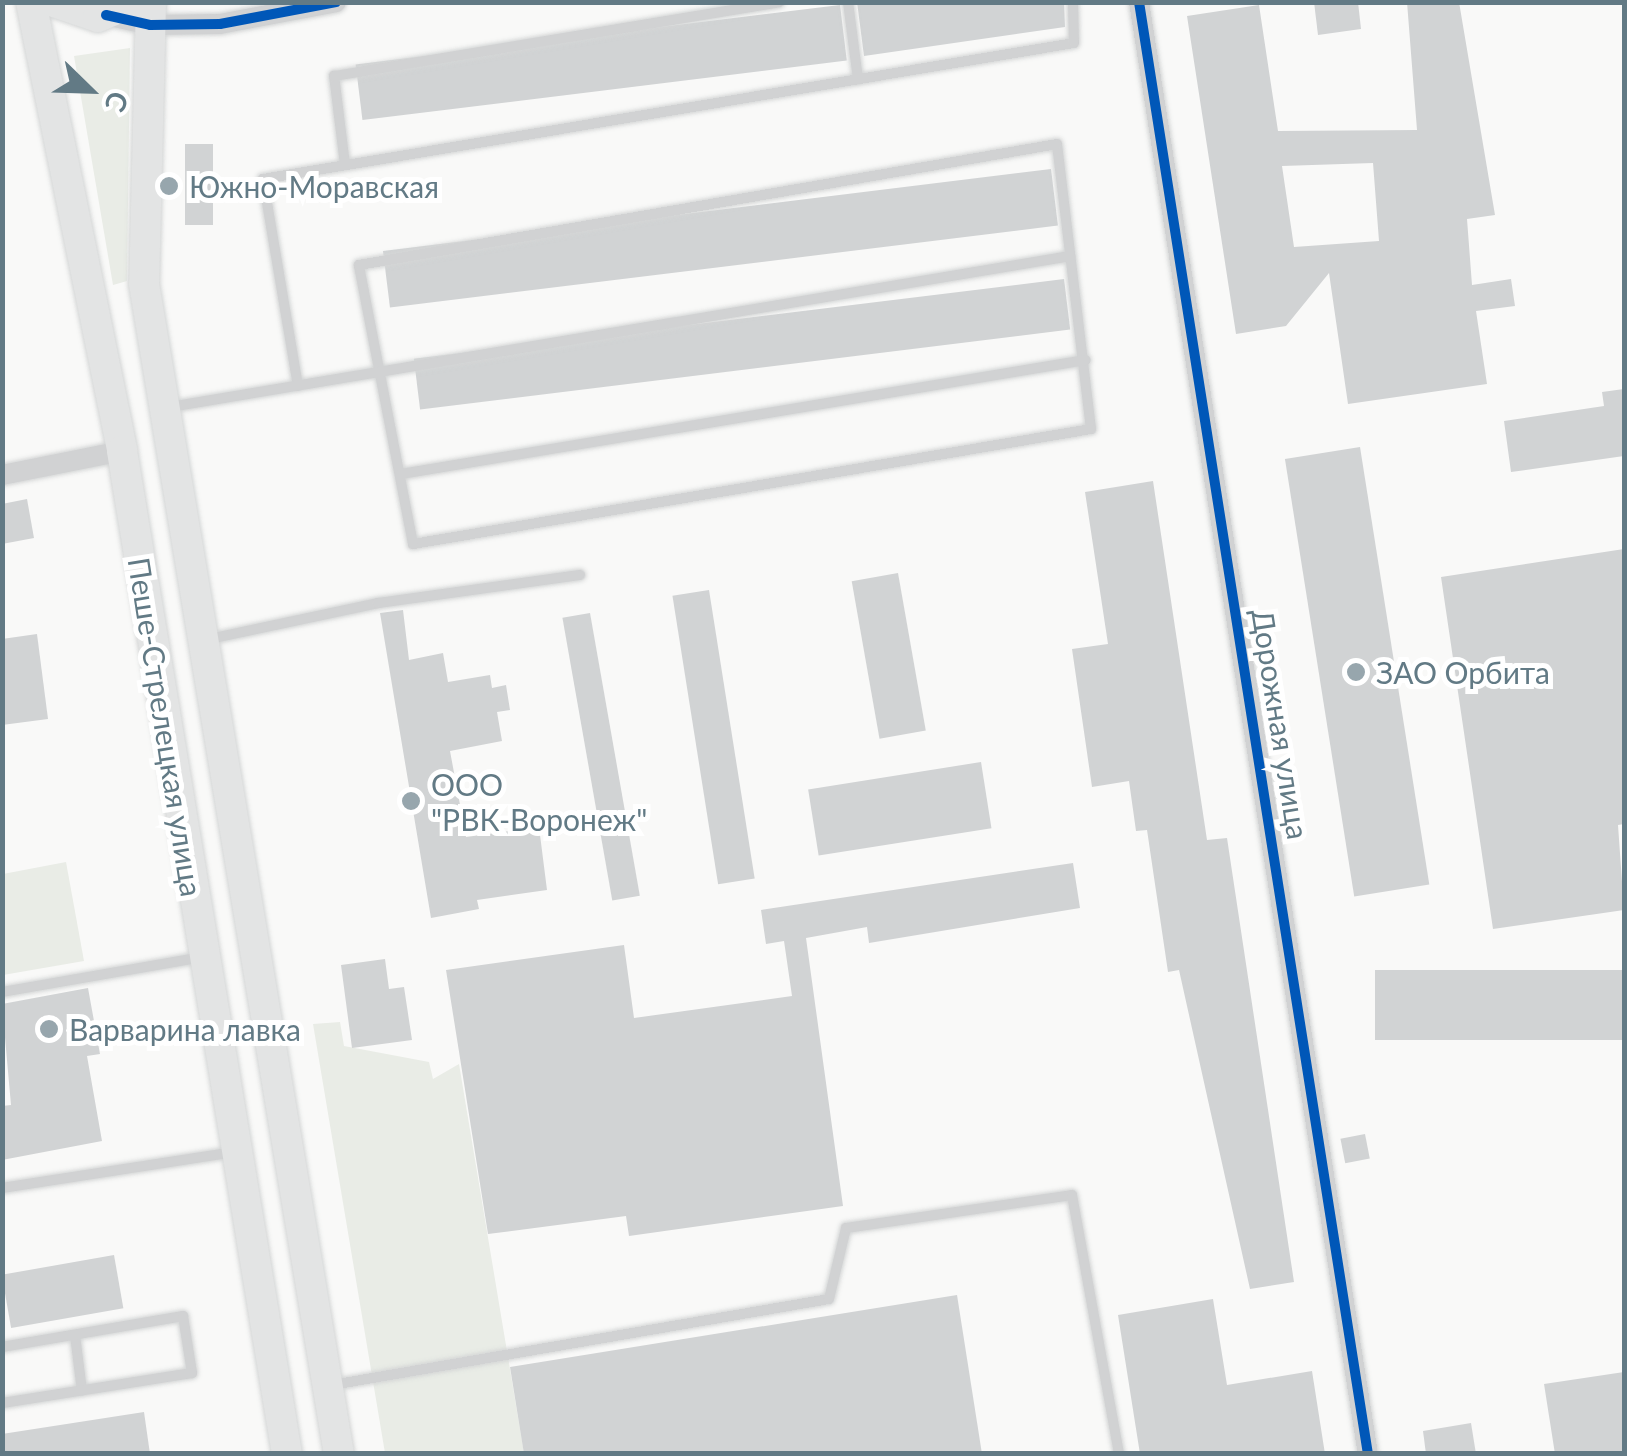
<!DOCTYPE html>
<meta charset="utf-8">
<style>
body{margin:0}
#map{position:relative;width:1627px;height:1456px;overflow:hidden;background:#f9f9f8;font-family:Lato,sans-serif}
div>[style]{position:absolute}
.green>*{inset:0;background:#e9ece6}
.building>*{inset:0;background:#d1d3d4;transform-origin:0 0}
.roads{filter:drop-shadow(0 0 2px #d4d6d6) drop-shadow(0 0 2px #d4d6d6)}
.lane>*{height:10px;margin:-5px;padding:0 5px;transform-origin:5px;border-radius:5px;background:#d1d2d3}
.street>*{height:20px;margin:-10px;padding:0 10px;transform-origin:10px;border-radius:10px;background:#d1d2d3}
.secondary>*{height:30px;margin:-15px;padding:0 15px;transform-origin:15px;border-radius:15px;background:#e3e4e4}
.cycleway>*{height:10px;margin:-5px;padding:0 5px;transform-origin:5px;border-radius:5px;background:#0057b8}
.dots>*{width:28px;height:28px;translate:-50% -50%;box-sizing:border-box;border:5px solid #fff;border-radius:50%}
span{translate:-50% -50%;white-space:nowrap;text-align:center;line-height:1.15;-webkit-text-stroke:10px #fff;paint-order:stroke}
.poi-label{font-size:30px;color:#627a85}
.left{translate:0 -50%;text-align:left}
.street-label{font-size:30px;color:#627a85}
.frame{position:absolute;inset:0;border:5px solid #627a85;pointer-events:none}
.north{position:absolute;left:40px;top:40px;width:100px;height:100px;-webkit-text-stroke:8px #fff;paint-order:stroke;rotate:113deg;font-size:28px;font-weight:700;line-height:40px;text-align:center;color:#627a85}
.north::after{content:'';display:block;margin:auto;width:35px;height:45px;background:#627a85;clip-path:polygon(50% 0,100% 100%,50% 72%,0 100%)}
</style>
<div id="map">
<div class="green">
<i style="clip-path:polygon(130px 48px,127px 281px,113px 285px,74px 56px)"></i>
<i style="clip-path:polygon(66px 862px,84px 961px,3px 975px,3px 874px)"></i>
<i style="clip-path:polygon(340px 1022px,344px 1046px,429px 1062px,433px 1079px,459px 1064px,524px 1453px,385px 1453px,313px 1024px)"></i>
</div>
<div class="building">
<i style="clip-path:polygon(857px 2px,1064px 2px,1065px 27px,864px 56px)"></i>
<i style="clip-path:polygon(1314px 2px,1358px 2px,1361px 29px,1318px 35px)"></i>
<i style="clip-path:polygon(evenodd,1407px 2px,1459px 2px,1495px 215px,1467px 219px,1472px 285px,1511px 279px,1515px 306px,1476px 311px,1487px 384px,1348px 404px,1329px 273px,1286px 326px,1236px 334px,1187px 16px,1259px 5px,1278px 131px,1417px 130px,1407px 2px,1373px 163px,1379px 241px,1294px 247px,1282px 166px,1373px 163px)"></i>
<i style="left:840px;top:5px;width:56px;height:488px;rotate:83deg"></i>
<i style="left:185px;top:144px;width:28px;height:81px"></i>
<i style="left:1051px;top:169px;width:57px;height:673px;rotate:83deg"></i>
<i style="left:1064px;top:279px;width:51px;height:655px;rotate:83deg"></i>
<i style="clip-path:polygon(1624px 389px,1624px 456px,1511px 472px,1504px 421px,1604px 406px,1602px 392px)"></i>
<i style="left:1360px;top:447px;width:443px;height:76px;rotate:81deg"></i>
<i style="clip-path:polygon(1153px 481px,1207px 840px,1227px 838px,1294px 1282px,1250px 1289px,1179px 970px,1168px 972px,1147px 830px,1136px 831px,1129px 781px,1092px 787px,1072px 649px,1108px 644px,1085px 492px)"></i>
<i style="clip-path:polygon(27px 499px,34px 538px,2px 544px,2px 504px)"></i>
<i style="clip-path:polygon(1624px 549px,1624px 824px,1618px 825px,1624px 910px,1493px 929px,1441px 577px)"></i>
<i style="left:898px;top:573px;width:160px;height:47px;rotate:80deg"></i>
<i style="left:709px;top:590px;width:292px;height:37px;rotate:81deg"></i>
<i style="clip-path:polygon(403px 610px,409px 660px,443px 653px,448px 682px,490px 675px,492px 688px,506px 685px,510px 710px,497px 712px,502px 741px,450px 751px,466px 837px,539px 827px,547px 890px,477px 900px,479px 909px,431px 918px,380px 613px)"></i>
<i style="left:590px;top:613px;width:287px;height:28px;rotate:80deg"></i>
<i style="clip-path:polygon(37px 634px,48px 719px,2px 725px,2px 639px)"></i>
<i style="left:981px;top:762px;width:67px;height:175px;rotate:81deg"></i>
<i style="clip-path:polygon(1073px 863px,1080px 908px,869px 943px,867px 927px,806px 938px,843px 1206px,629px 1236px,626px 1216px,488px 1234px,446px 970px,624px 945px,634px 1018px,792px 996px,784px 941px,766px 944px,761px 910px)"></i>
<i style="clip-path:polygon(385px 959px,389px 989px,404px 987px,412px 1040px,352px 1048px,341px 965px)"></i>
<i style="left:1624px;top:970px;width:70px;height:249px;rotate:90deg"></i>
<i style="clip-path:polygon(88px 988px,100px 1054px,87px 1056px,102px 1141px,2px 1160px,2px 1106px,11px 1105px,2px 1004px)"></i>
<i style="left:1365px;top:1134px;width:25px;height:25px;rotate:79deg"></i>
<i style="left:114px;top:1255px;width:54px;height:114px;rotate:80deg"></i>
<i style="clip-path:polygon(957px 1295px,982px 1454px,524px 1454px,510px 1367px)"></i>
<i style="clip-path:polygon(1213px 1299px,1227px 1385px,1312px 1371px,1325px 1454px,1140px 1454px,1118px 1315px)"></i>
<i style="clip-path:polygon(1624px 1372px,1624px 1454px,1555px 1454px,1544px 1384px)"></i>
<i style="clip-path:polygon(144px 1412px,150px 1454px,2px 1454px,2px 1434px)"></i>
<i style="clip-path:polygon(1471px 1423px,1476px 1454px,1426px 1454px,1423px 1431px)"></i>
</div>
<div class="roads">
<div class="lane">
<i style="left:848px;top:2px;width:78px;rotate:82.6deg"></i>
<i style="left:1057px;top:144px;width:287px;rotate:83.2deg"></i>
<i style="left:1091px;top:429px;width:688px;rotate:170.37deg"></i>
<i style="left:413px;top:544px;width:284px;rotate:-101deg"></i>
<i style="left:359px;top:265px;width:708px;rotate:-9.83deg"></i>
<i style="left:345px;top:165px;width:90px;rotate:-97deg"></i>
<i style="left:334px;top:76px;width:451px;rotate:-9.4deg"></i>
<i style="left:298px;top:386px;width:210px;rotate:-99.6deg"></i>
<i style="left:263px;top:179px;width:822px;rotate:-9.52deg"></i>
<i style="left:1074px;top:43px;width:41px;rotate:-91.4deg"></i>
<i style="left:170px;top:407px;width:913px;rotate:-9.52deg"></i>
<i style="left:401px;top:474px;width:694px;rotate:-9.45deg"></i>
<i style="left:209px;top:639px;width:173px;rotate:-12deg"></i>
<i style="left:378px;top:603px;width:204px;rotate:-7.9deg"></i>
<i style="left:2px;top:992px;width:203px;rotate:-9.9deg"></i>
<i style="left:2px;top:1188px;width:235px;rotate:-8.8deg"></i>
<i style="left:75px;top:1335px;width:56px;rotate:82.9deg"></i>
<i style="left:2px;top:1347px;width:184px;rotate:-9.7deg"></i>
<i style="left:183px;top:1316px;width:58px;rotate:81deg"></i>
<i style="left:192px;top:1373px;width:192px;rotate:171deg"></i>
<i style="left:332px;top:1385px;width:504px;rotate:-9.82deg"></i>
<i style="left:829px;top:1299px;width:73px;rotate:-76.5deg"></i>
<i style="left:846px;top:1228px;width:228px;rotate:-8.3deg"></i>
<i style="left:1072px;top:1195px;width:263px;rotate:79.7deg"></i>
</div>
<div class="street">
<i style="left:1139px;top:2px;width:1470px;rotate:81.04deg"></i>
<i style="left:106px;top:15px;width:45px;rotate:12.8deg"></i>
<i style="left:150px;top:25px;width:70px;rotate:-0.8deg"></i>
<i style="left:220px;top:24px;width:118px;rotate:-10.7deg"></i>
<i style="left:2px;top:475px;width:122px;rotate:-11.3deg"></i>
</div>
<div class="secondary">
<i style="left:31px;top:2px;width:458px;rotate:78.5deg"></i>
<i style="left:122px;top:451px;width:1016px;rotate:80.66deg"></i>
<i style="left:54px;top:2px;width:46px;rotate:18.8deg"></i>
<i style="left:98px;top:17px;width:39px;rotate:-23deg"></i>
<i style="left:151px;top:2px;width:282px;rotate:91.4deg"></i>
<i style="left:144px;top:284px;width:1186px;rotate:80.54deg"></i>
</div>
</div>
<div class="cycleway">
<i style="left:1139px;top:2px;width:1470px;rotate:81.04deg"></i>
<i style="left:106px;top:15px;width:45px;rotate:12.8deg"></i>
<i style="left:150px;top:25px;width:70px;rotate:-0.8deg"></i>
<i style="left:220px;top:24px;width:118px;rotate:-10.7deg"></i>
</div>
<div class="dots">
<i style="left:169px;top:186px;background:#97a6ad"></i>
<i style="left:1356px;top:672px;background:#97a6ad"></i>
<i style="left:411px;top:801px;background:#97a6ad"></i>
<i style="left:49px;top:1029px;background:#97a6ad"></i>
</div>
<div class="poi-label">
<span class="left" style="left:189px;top:186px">Южно-Моравская</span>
<span class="left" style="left:1376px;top:672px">ЗАО Орбита</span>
<span class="left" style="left:431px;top:801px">ООО<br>"РВК-Воронеж"</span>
<span class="left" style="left:69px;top:1029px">Варварина лавка</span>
</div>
<div class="street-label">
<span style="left:1281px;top:724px;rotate:81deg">Дорожная улица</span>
<span style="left:166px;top:727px;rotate:81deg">Пеше-Стрелецкая улица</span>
</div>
<div class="frame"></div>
<div class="north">С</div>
</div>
